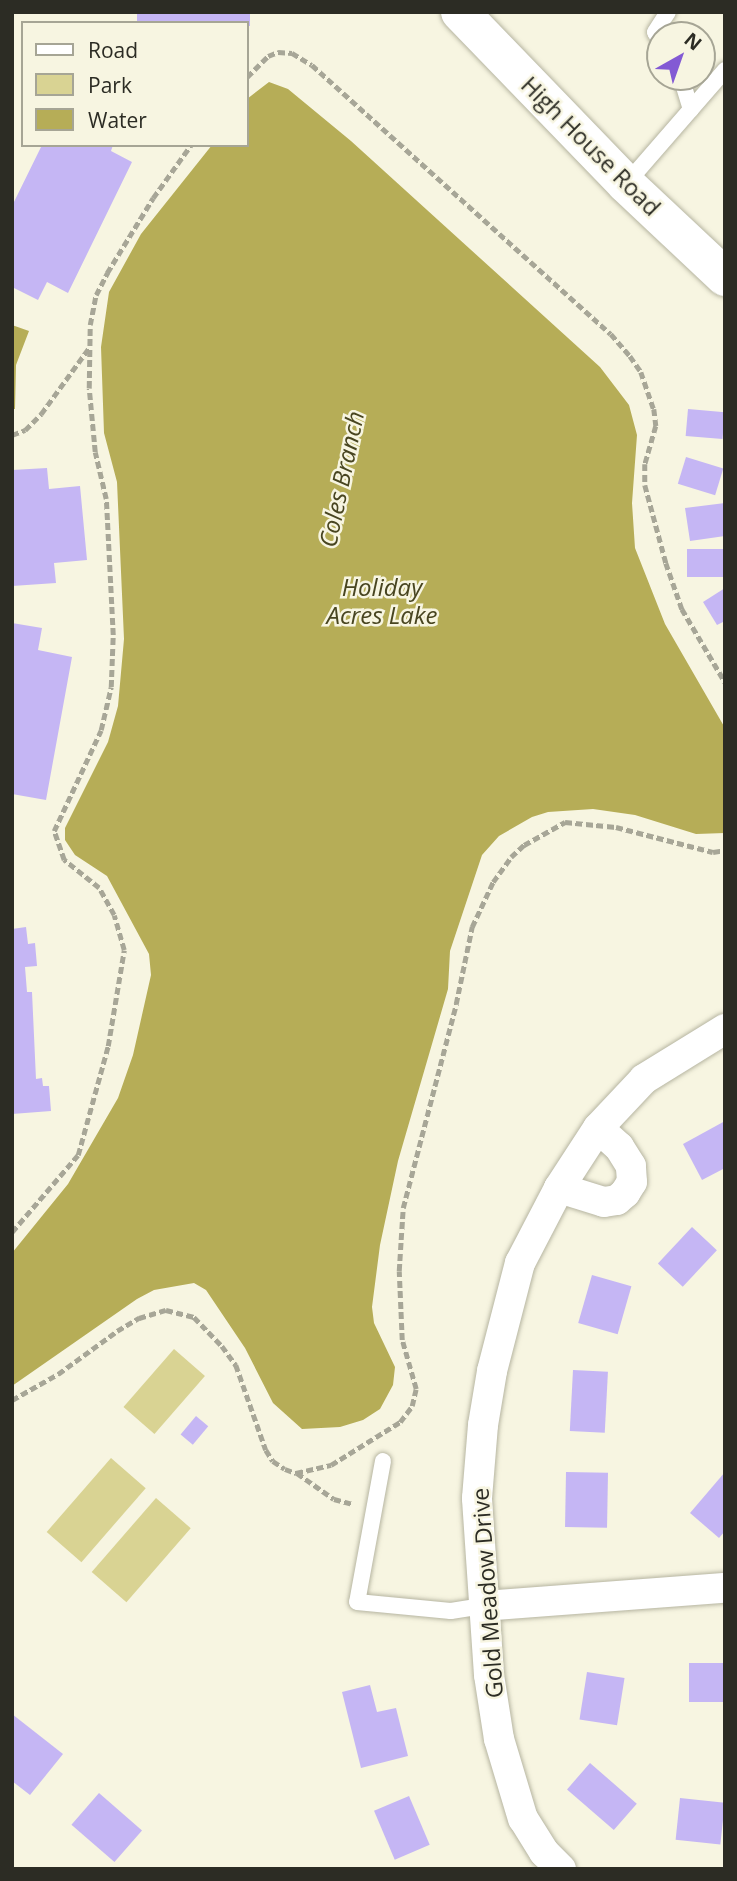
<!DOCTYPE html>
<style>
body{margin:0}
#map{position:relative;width:737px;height:1881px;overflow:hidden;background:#f7f5e1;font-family:"Open Sans",sans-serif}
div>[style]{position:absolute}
.green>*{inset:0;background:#d9d393;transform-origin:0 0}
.water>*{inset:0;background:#b6ad57}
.building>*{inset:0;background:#c5b6f4;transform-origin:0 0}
.path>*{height:4.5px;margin-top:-2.25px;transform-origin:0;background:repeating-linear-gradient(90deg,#a7a697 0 7px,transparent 0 10.5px)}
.roads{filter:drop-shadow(0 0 2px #b6b5a1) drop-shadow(0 0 2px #b6b5a1)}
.lane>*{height:16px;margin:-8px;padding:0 8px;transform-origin:8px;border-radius:8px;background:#fff}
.street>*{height:30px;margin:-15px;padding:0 15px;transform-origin:15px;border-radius:15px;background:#fff}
.secondary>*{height:38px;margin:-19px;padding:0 19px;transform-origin:19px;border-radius:19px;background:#fff}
span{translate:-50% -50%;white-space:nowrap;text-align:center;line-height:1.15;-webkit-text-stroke:5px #f7f5e1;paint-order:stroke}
.street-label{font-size:23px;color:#2c2c24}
.water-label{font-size:24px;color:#484520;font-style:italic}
.frame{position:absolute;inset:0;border:14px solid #2c2c24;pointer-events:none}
.legend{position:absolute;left:21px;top:21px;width:228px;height:126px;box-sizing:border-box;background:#f7f5e1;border:2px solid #a6a595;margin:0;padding:9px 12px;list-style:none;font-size:21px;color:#2c2c24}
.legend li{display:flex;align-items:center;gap:14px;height:35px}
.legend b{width:35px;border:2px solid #a6a595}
.north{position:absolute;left:646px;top:21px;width:70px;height:70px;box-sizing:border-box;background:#f7f5e1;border:2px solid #a6a595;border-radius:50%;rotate:40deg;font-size:19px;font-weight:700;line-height:28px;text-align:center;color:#2c2c24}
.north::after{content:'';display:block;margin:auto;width:24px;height:32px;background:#835ad4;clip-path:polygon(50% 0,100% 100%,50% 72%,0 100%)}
</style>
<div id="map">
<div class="green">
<i style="left:174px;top:1349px;width:41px;height:77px;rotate:41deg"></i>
<i style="left:111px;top:1458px;width:46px;height:98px;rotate:41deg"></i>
<i style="left:156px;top:1498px;width:46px;height:98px;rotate:41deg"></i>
</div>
<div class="water">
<i style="clip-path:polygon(269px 82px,288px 89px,351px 141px,600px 367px,629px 405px,637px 435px,632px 503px,635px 548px,665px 624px,725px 728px,725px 833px,696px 834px,635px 815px,593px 809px,548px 812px,532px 817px,499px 836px,482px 855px,450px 951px,448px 989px,398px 1161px,380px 1245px,372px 1307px,374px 1323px,395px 1367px,393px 1385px,380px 1409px,363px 1420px,340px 1427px,302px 1429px,273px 1403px,245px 1348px,206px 1290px,194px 1283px,154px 1290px,137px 1299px,12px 1386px,12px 1253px,68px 1184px,118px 1098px,133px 1055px,151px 975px,149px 954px,107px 876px,75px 855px,65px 840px,65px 828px,108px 742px,118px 706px,124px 639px,117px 482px,104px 433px,101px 347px,109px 292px,141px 234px,212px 145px,247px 145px,247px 99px)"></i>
<i style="clip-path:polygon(12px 325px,29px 331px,16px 365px,15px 409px,12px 409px)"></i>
</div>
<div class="building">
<i style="left:137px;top:12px;width:113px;height:14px"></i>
<i style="clip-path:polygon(42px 145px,113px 145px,111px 151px,132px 162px,68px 293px,47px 282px,38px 300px,12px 287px,12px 206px)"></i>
<i style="left:688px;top:409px;width:37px;height:27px;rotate:5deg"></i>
<i style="left:686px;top:457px;width:39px;height:28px;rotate:17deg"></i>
<i style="clip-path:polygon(47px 468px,49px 489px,80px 486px,87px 560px,54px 563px,56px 583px,12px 586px,12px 470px)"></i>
<i style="clip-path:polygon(725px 503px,725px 536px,690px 541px,685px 508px)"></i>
<i style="left:725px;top:549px;width:28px;height:38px;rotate:90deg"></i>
<i style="clip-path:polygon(725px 588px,725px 621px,717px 625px,703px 602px)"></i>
<i style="clip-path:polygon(12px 623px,42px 628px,38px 650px,72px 657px,46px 800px,12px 794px)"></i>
<i style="clip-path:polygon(26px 927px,28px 944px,35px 943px,37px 966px,25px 967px,27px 992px,32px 992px,36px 1079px,42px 1078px,43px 1086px,49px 1086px,51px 1111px,12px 1114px,12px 929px)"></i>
<i style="clip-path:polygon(725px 1121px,725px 1168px,702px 1180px,683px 1144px)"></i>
<i style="left:692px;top:1227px;width:34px;height:50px;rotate:43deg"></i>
<i style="left:592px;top:1275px;width:41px;height:50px;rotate:16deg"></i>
<i style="left:573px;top:1370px;width:35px;height:61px;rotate:3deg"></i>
<i style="left:196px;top:1416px;width:16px;height:24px;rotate:40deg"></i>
<i style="left:566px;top:1472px;width:42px;height:55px;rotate:1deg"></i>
<i style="clip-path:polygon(725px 1472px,725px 1531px,719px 1538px,690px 1513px)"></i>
<i style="left:725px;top:1663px;width:39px;height:36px;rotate:90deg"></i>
<i style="left:587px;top:1672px;width:38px;height:48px;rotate:9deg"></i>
<i style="clip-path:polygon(370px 1685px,377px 1712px,396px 1708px,408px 1756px,361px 1768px,342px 1692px)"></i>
<i style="clip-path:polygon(12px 1714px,63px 1754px,30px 1795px,12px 1781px)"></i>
<i style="left:590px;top:1763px;width:62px;height:35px;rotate:41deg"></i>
<i style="left:99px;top:1793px;width:57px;height:42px;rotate:41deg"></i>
<i style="left:409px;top:1796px;width:53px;height:38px;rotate:67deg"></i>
<i style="left:680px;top:1798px;width:45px;height:42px;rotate:6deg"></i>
</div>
<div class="path">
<i style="left:247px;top:77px;width:30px;rotate:-45deg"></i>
<i style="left:268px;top:56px;width:11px;rotate:-22deg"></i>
<i style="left:278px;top:52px;width:14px;rotate:4deg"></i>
<i style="left:292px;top:53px;width:23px;rotate:31deg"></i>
<i style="left:312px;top:65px;width:402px;rotate:42deg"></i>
<i style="left:611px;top:334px;width:29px;rotate:49deg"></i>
<i style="left:630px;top:356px;width:19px;rotate:55deg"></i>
<i style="left:641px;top:372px;width:39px;rotate:71deg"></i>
<i style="left:654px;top:409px;width:17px;rotate:83deg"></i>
<i style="left:656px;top:426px;width:40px;rotate:106deg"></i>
<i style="left:645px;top:464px;width:21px;rotate:90deg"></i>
<i style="left:645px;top:485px;width:81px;rotate:74.9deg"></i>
<i style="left:666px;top:563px;width:49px;rotate:70.8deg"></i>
<i style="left:682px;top:609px;width:85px;rotate:59.5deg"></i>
<i style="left:12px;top:435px;width:14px;rotate:-21deg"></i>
<i style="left:25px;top:430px;width:23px;rotate:-45deg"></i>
<i style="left:41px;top:414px;width:82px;rotate:-54deg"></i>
<i style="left:12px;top:1232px;width:101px;rotate:-49.4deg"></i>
<i style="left:78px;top:1155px;width:113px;rotate:-74.6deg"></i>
<i style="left:108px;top:1046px;width:97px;rotate:-80.5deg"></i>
<i style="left:124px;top:950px;width:36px;rotate:-106deg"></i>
<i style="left:114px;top:915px;width:31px;rotate:-119deg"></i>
<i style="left:99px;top:888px;width:45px;rotate:-141.3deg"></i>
<i style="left:64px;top:860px;width:31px;rotate:-109deg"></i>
<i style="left:54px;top:831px;width:111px;rotate:-65deg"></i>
<i style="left:101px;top:730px;width:44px;rotate:-76.9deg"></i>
<i style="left:111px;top:687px;width:52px;rotate:-87.8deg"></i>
<i style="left:113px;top:635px;width:136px;rotate:-92.9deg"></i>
<i style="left:106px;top:499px;width:48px;rotate:-103.2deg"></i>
<i style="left:95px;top:452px;width:64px;rotate:-95.4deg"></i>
<i style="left:89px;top:388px;width:63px;rotate:-89.1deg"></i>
<i style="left:90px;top:325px;width:31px;rotate:-79deg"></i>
<i style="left:96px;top:295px;width:25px;rotate:-63deg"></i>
<i style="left:107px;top:273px;width:88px;rotate:-58.5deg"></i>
<i style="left:153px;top:198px;width:65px;rotate:-54.4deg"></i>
<i style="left:12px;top:1400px;width:53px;rotate:-29.5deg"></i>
<i style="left:58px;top:1374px;width:73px;rotate:-36.1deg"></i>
<i style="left:117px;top:1331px;width:26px;rotate:-31deg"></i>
<i style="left:139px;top:1318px;width:28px;rotate:-17deg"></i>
<i style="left:166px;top:1310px;width:29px;rotate:14deg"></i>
<i style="left:194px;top:1317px;width:40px;rotate:46deg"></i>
<i style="left:222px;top:1346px;width:24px;rotate:54deg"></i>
<i style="left:236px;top:1365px;width:90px;rotate:70.6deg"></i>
<i style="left:266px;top:1450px;width:13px;rotate:58deg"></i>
<i style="left:273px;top:1461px;width:14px;rotate:34deg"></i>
<i style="left:285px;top:1469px;width:12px;rotate:20deg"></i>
<i style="left:296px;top:1473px;width:36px;rotate:-13deg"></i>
<i style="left:331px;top:1465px;width:81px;rotate:-31.9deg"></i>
<i style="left:400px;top:1422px;width:20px;rotate:-53deg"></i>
<i style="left:412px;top:1406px;width:17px;rotate:-77deg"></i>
<i style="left:416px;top:1389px;width:51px;rotate:-105.9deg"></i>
<i style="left:402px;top:1340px;width:69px;rotate:-92.5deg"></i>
<i style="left:399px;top:1271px;width:63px;rotate:-86.4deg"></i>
<i style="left:403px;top:1208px;width:211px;rotate:-75.4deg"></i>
<i style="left:456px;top:1004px;width:79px;rotate:-78.3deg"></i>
<i style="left:472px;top:927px;width:50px;rotate:-65deg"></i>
<i style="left:493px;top:882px;width:31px;rotate:-54deg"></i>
<i style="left:511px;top:857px;width:18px;rotate:-43deg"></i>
<i style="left:524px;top:845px;width:47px;rotate:-29.3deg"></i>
<i style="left:565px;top:822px;width:51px;rotate:5.6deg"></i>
<i style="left:616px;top:827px;width:100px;rotate:14.5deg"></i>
<i style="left:713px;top:852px;width:12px;rotate:-9deg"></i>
<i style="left:297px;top:1473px;width:45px;rotate:35.1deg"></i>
<i style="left:334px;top:1499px;width:20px;rotate:15deg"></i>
</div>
<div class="roads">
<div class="lane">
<i style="left:660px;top:41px;width:10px;rotate:-119deg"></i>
<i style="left:655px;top:32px;width:24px;rotate:-57deg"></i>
<i style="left:681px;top:77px;width:34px;rotate:73deg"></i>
<i style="left:626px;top:184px;width:151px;rotate:-49deg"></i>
<i style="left:383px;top:1461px;width:143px;rotate:100.4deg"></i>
<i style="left:357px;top:1602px;width:94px;rotate:5.5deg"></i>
<i style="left:451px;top:1611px;width:32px;rotate:-9deg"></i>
</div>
<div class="street">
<i style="left:559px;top:1188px;width:47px;rotate:17.3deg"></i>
<i style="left:604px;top:1202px;width:13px;rotate:-9deg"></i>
<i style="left:617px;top:1200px;width:11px;rotate:-41deg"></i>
<i style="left:625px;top:1193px;width:13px;rotate:-58deg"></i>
<i style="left:632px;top:1182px;width:16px;rotate:-94deg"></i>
<i style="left:631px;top:1166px;width:22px;rotate:-122deg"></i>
<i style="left:619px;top:1147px;width:28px;rotate:-138deg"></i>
<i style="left:483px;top:1606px;width:243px;rotate:-4.3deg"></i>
<i style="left:561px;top:1869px;width:24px;rotate:-135deg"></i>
<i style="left:544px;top:1852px;width:39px;rotate:-122deg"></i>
<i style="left:523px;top:1819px;width:84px;rotate:-106.7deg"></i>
<i style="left:499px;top:1739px;width:65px;rotate:-98.9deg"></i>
<i style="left:489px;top:1675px;width:177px;rotate:-93.9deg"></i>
<i style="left:477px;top:1498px;width:73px;rotate:-85.3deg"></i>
<i style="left:483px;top:1425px;width:55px;rotate:-80.5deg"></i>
<i style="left:492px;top:1371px;width:112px;rotate:-75.5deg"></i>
<i style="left:520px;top:1263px;width:85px;rotate:-62.5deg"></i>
<i style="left:559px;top:1188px;width:72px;rotate:-57deg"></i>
<i style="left:598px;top:1128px;width:67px;rotate:-46.8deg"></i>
<i style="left:644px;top:1079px;width:95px;rotate:-31.7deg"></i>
</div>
<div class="secondary">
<i style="left:460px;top:12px;width:239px;rotate:46deg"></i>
<i style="left:626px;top:184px;width:136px;rotate:43.2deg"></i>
</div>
</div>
<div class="street-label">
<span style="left:591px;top:146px;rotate:45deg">High House Road</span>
<span style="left:487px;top:1593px;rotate:-94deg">Gold Meadow Drive</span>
</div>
<div class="water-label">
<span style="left:341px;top:479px;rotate:-78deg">Coles Branch</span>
<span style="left:382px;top:601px">Holiday<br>Acres Lake</span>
</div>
<div class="frame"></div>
<ul class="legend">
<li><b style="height:9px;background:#fff"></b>Road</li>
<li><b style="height:19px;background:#d9d393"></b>Park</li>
<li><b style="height:19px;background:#b6ad57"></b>Water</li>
</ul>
<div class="north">N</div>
</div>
